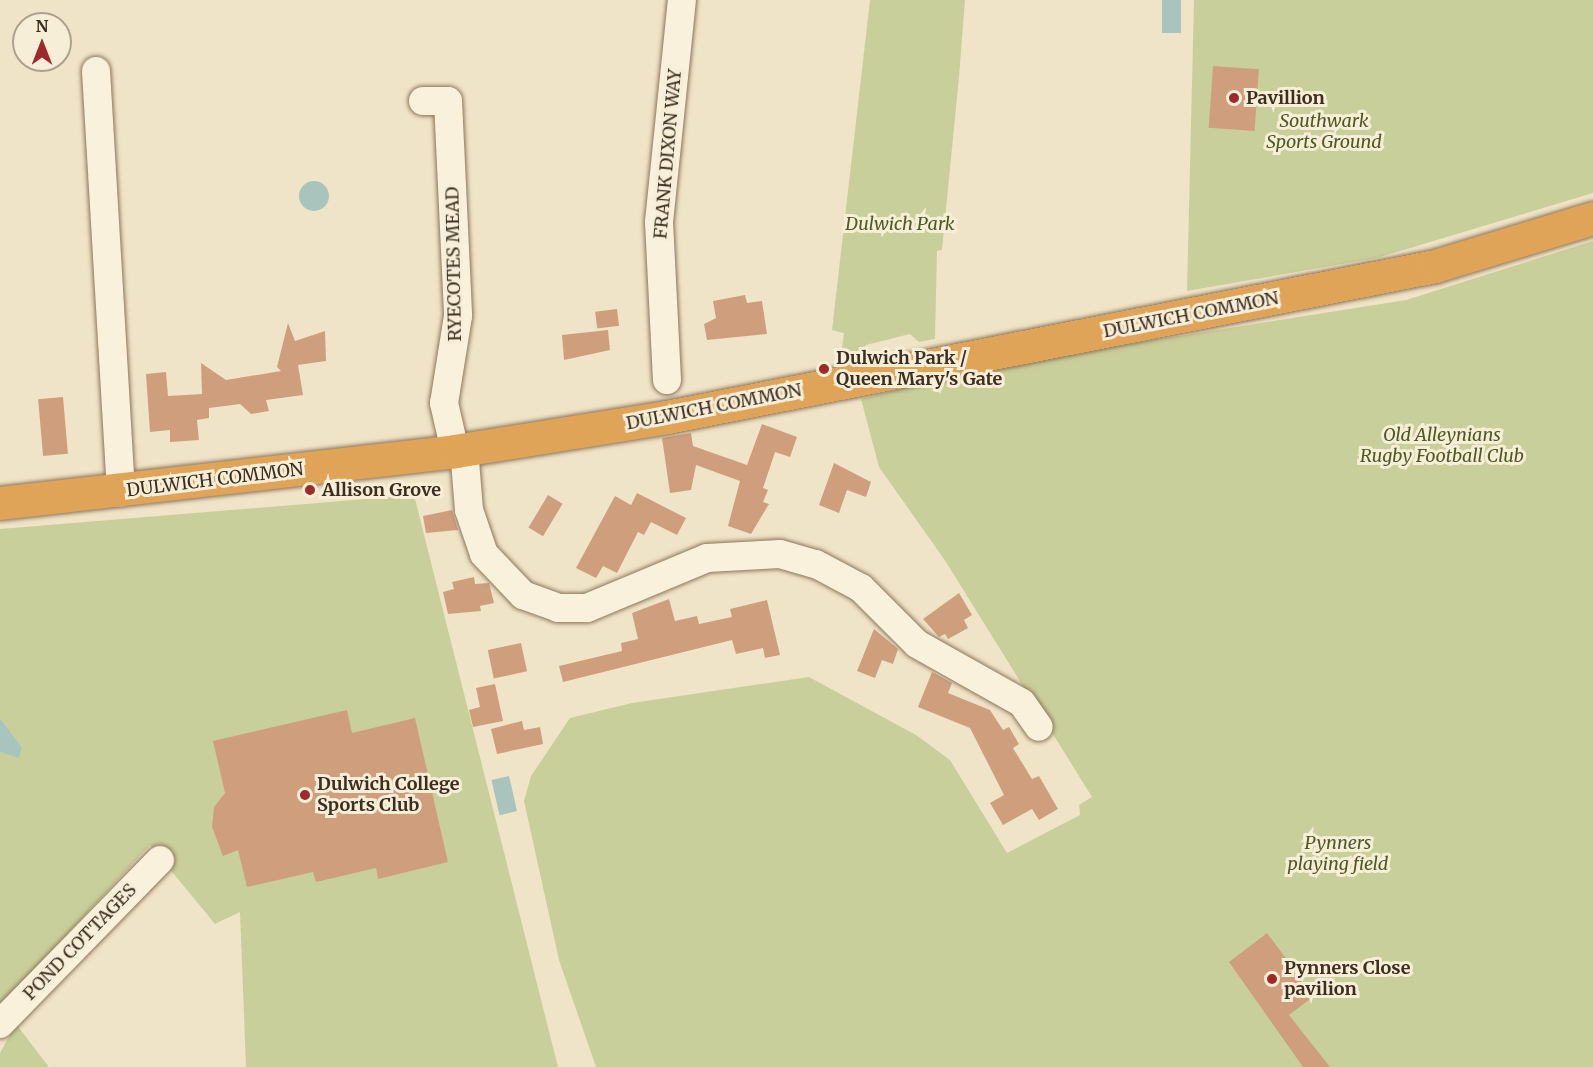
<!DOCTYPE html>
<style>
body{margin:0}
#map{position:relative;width:1593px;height:1067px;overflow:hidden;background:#f0e4c8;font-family:Merriweather,serif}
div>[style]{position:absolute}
.green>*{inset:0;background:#c9cf9b}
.water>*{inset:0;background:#a9c4bc;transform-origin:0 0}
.round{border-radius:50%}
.building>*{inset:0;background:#cf9f7d;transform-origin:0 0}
.roads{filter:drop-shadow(0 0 2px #8d765c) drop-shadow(0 0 2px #8d765c)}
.minor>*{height:28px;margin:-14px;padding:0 14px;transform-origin:14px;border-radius:14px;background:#faf1dc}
.highway>*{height:33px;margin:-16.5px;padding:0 16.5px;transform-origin:16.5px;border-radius:16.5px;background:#e0a458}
.dots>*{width:16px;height:16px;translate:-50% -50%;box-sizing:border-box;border:3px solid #f7eed8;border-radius:50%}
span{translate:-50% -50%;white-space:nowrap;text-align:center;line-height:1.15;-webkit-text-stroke:6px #f7eed8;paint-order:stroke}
.poi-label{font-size:18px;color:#3d2e20;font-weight:700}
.left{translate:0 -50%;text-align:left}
.park-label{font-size:18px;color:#4d5a26;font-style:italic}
.street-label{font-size:18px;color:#3d2e20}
.north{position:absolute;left:12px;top:12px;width:60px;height:60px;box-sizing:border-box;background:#f7eed8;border:2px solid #ada18e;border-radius:50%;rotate:0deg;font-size:16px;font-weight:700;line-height:24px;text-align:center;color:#3d2e20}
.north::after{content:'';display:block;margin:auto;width:21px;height:27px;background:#9e2a2b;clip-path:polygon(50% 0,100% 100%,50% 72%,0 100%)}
</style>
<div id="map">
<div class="green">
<i style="clip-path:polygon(870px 0,965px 0,959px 77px,942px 250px,937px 251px,935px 339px,919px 342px,910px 334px,866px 345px,861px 357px,840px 363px,844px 333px,832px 330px)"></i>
<i style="clip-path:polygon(1194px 0,1593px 0,1593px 193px,1377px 258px,1187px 291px)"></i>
<i style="clip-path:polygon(1593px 241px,1593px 1067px,596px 1067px,559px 960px,524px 801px,531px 776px,570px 718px,632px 703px,809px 677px,916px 735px,950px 760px,1007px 853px,1080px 815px,1079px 805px,1092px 797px,946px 562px,879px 467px,861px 399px,997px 365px,1406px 300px)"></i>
<i style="clip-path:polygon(414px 495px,558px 1067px,246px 1067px,240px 912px,215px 924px,150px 845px,0 1006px,0 752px,11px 754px,22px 747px,0 718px,0 529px)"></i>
<i style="clip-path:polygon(16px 1024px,49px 1067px,0 1067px,0 1053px)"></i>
</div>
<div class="water">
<i style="left:1162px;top:0;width:19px;height:33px"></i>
<i class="round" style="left:299px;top:181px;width:30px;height:30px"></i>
<i style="clip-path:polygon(0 718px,22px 747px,19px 758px,0 752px)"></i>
<i style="left:509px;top:776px;width:36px;height:18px;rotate:77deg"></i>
</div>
<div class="building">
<i style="left:1213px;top:66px;width:46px;height:62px;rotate:4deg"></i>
<i style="clip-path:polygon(745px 295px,747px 303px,762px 301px,767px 334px,707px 340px,704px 324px,716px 318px,713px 301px)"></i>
<i style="left:617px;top:309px;width:17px;height:22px;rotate:83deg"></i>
<i style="clip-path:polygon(288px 323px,295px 341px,325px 331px,326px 361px,298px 365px,303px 395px,266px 400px,269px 411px,251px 414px,240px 404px,209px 408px,209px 418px,197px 420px,199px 440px,170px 442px,170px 430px,150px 432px,146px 374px,166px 372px,168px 396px,202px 394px,201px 363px,226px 380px,281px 371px,277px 367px)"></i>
<i style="clip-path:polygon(608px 330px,610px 350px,564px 360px,562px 335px)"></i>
<i style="left:63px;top:397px;width:57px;height:25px;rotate:85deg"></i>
<i style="clip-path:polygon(762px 424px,797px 437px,790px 457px,775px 452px,763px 488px,768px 490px,763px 502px,769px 504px,751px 534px,728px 526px,740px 481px,696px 465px,691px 490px,670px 493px,662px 438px,691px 433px,693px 446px,747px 465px)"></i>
<i style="clip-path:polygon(834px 463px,871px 482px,866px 497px,847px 490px,839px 513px,819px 505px)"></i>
<i style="clip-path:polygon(637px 493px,686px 518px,677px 535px,651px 522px,644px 535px,638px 532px,617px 573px,603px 566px,596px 578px,576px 568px,615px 496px,631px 505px)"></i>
<i style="left:548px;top:495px;width:17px;height:38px;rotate:31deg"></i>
<i style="clip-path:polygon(452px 510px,458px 530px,426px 533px,423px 516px)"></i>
<i style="clip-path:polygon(474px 577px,475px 584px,489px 583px,494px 603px,480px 606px,481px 611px,448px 614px,443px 592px,454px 589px,452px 582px)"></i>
<i style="clip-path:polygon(959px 593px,972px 615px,964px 620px,968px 628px,948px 639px,945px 634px,939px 637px,923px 619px)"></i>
<i style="clip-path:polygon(669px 599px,675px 621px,697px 616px,699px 624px,732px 617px,730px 609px,767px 600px,780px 655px,765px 658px,763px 648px,736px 654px,732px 640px,563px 682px,559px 666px,622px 651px,621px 643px,638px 639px,632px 613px)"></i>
<i style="clip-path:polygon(874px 629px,898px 649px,893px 664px,882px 660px,875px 678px,857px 671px)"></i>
<i style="left:521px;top:643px;width:29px;height:34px;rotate:78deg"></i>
<i style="clip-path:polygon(932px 672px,952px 683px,948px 693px,990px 710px,1003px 730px,1009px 727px,1019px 744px,1013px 748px,1032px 779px,1039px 776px,1058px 809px,1039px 820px,1032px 809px,1003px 825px,990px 803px,1004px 795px,970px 728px,918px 707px)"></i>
<i style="clip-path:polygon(495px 684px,503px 721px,473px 727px,469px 710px,480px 707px,476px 688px)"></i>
<i style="clip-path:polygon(347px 710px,352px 733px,415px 718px,448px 862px,378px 879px,376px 868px,316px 882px,313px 872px,247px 887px,238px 850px,223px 856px,212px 827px,214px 807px,225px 793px,213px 741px)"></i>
<i style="clip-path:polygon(522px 721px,524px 730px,540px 727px,543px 744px,497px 754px,491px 729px)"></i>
<i style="clip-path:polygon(1267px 933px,1314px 996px,1289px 1015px,1330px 1067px,1303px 1067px,1229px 962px)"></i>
</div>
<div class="roads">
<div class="minor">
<i style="left:96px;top:71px;width:422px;rotate:86.6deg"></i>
<i style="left:423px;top:101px;width:25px"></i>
<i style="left:448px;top:101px;width:215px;rotate:87.3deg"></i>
<i style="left:458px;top:316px;width:88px;rotate:99.1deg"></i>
<i style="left:444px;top:403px;width:49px;rotate:77.1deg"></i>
<i style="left:667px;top:380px;width:158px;rotate:-92.9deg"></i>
<i style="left:659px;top:222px;width:223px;rotate:-84.1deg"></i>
<i style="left:464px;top:449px;width:61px;rotate:85.3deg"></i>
<i style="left:469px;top:510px;width:46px;rotate:71.2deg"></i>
<i style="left:484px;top:554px;width:57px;rotate:46.4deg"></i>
<i style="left:523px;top:595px;width:37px;rotate:20deg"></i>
<i style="left:558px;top:608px;width:29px"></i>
<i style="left:587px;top:608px;width:130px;rotate:-22.6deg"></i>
<i style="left:707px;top:558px;width:73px;rotate:-3.1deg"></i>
<i style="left:780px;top:554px;width:37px;rotate:16deg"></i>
<i style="left:816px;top:564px;width:51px;rotate:28.1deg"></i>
<i style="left:861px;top:588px;width:79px;rotate:45deg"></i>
<i style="left:917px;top:644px;width:120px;rotate:29.3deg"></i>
<i style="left:1022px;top:703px;width:29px;rotate:55deg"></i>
<i style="left:0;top:1024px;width:229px;rotate:-45.7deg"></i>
</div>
<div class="highway">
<i style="left:0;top:503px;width:458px;rotate:-6.5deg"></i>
<i style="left:455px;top:451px;width:215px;rotate:-9.1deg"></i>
<i style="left:667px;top:417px;width:783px;rotate:-11.12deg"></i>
<i style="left:1435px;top:266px;width:165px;rotate:-16.9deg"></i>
</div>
</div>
<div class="dots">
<i style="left:1234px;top:98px;background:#9e2a2b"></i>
<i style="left:824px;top:369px;background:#9e2a2b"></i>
<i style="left:310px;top:490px;background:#9e2a2b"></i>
<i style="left:305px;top:795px;background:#9e2a2b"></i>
<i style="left:1272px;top:979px;background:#9e2a2b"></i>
</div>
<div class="poi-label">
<span class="left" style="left:1246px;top:98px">Pavillion</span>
<span class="left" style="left:836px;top:369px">Dulwich Park /<br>Queen Mary's Gate</span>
<span class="left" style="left:322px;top:490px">Allison Grove</span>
<span class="left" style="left:317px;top:795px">Dulwich College<br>Sports Club</span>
<span class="left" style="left:1284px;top:979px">Pynners Close<br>pavilion</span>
</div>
<div class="park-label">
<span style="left:1324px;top:132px">Southwark<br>Sports Ground</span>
<span style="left:900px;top:224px">Dulwich Park</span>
<span style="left:1442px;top:446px">Old Alleynians<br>Rugby Football Club</span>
<span style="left:1338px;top:854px">Pynners<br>playing field</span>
</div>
<div class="street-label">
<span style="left:668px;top:154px;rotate:-85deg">FRANK DIXON WAY</span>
<span style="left:454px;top:264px;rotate:-91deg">RYECOTES MEAD</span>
<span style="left:1191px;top:315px;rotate:-11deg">DULWICH COMMON</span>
<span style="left:714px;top:407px;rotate:-11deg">DULWICH COMMON</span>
<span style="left:215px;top:480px;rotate:-7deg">DULWICH COMMON</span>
<span style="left:80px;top:942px;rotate:-46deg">POND COTTAGES</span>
</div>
<div class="north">N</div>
</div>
